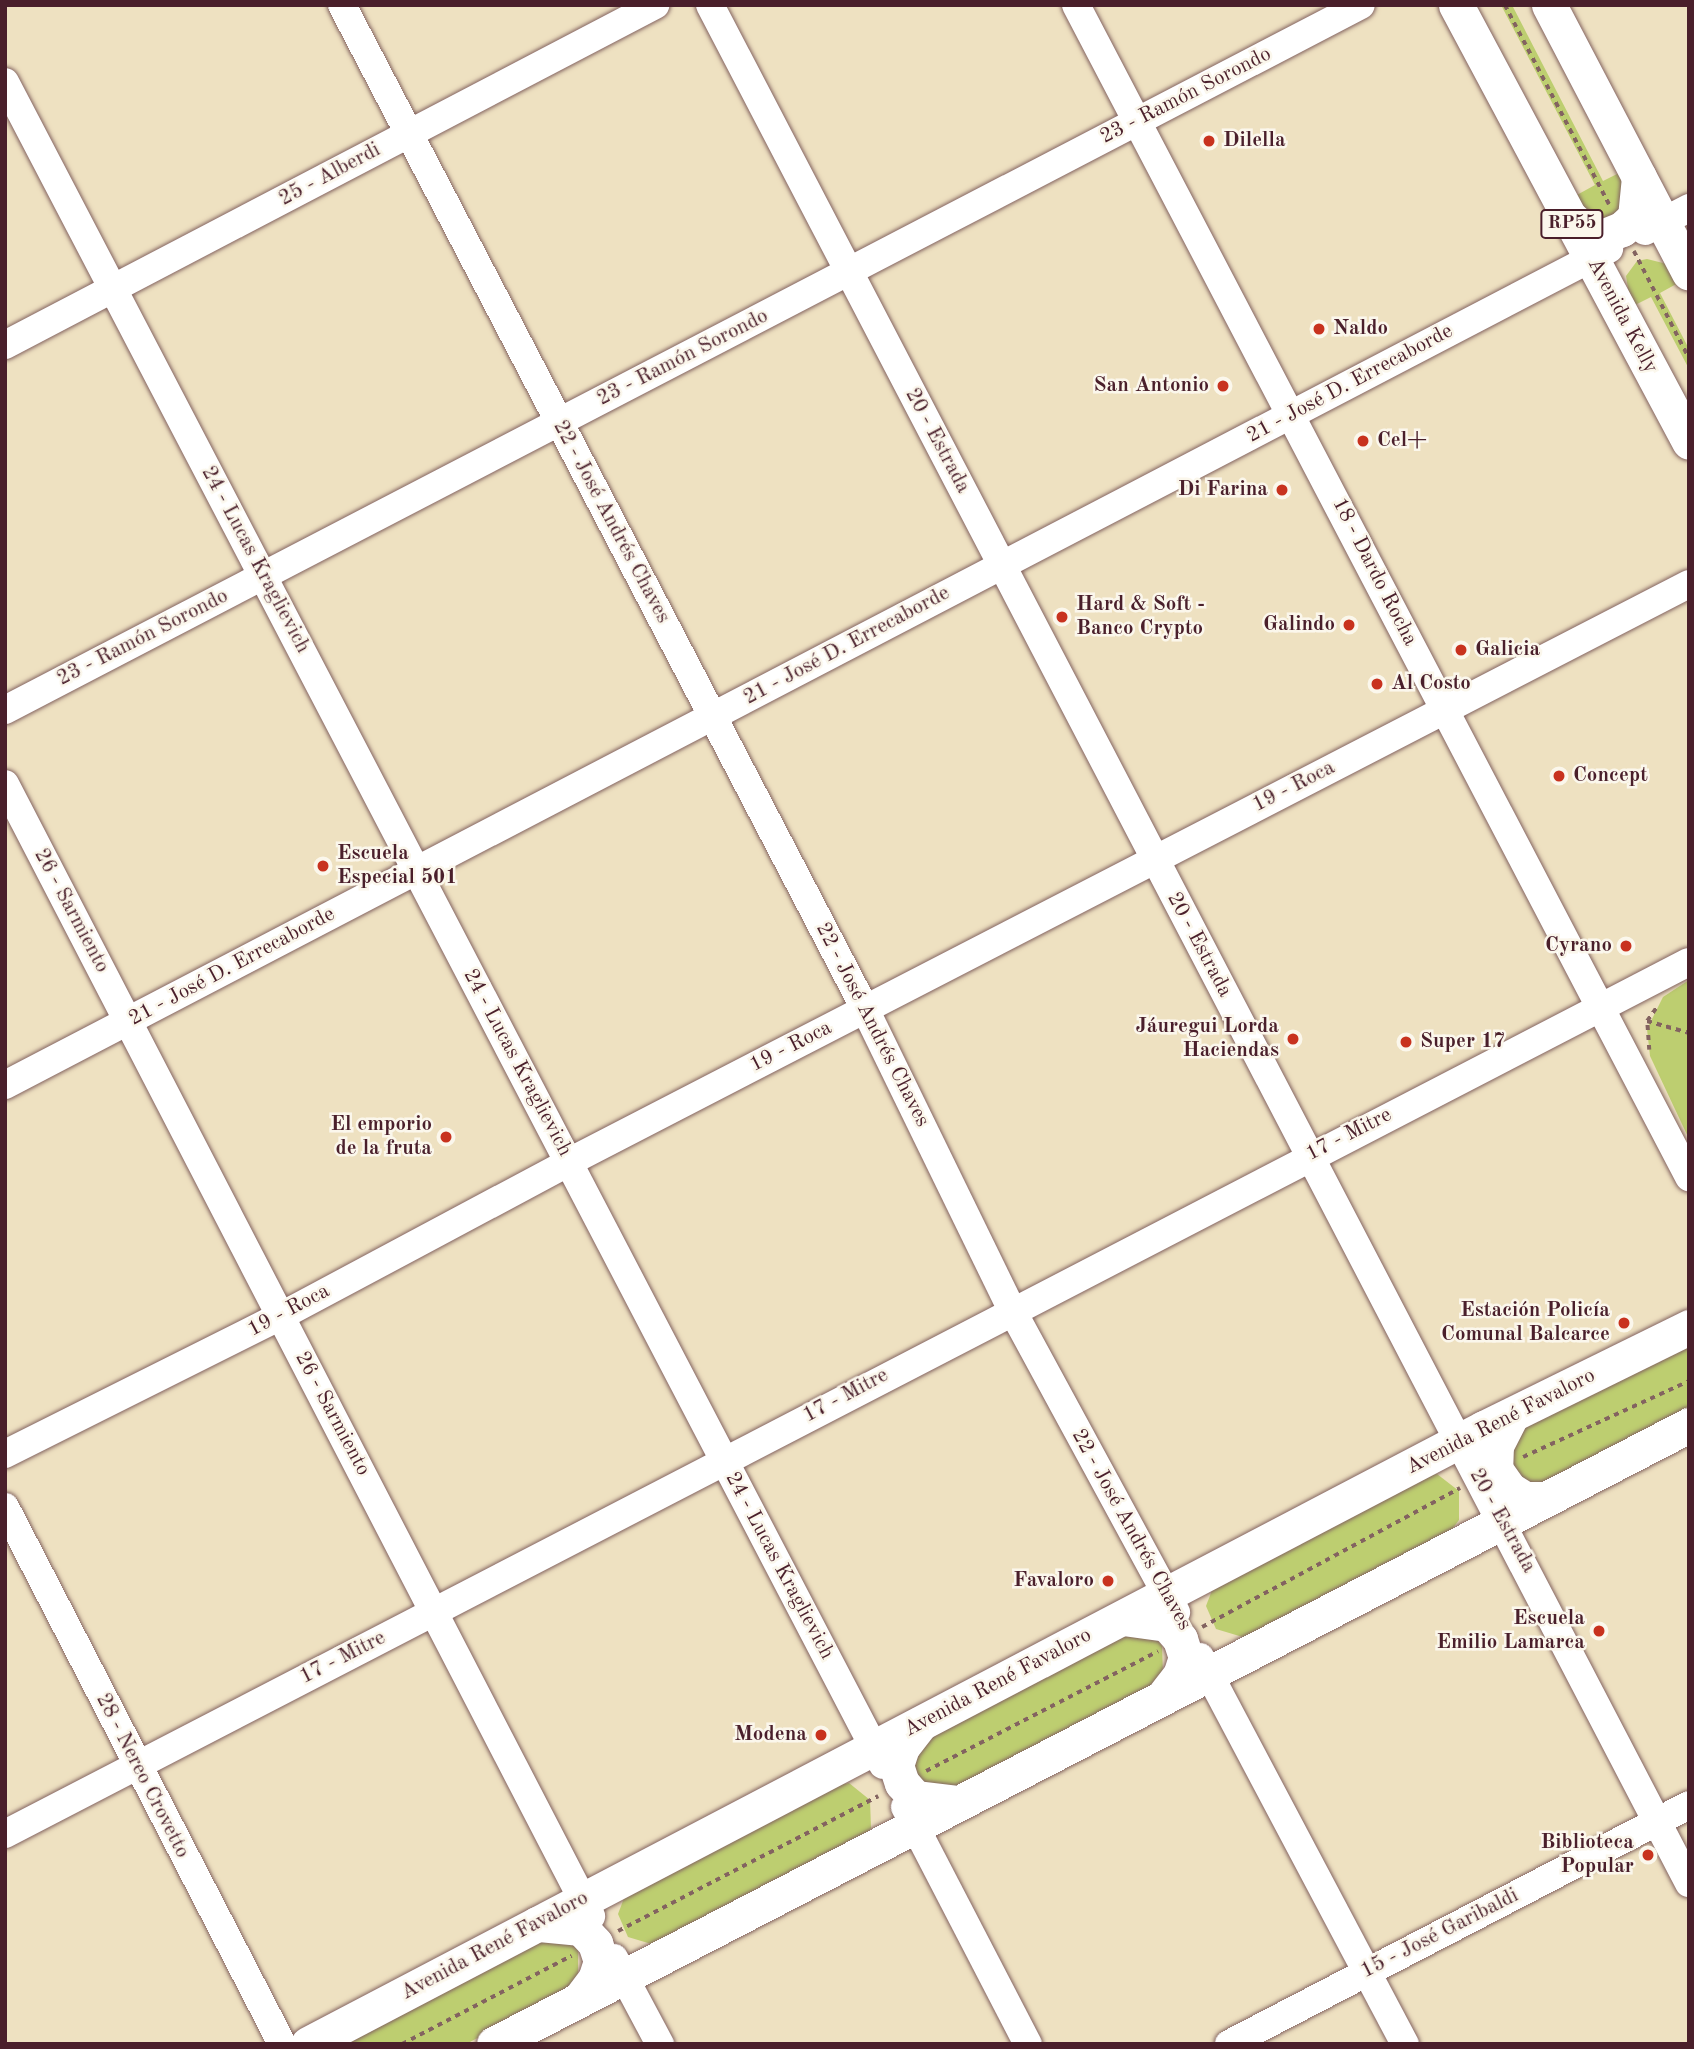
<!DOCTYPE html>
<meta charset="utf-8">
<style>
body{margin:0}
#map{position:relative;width:1694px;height:2049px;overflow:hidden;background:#eee1c1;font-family:"Old Standard TT",serif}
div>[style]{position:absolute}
.green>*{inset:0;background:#bdce70}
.path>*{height:3.5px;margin-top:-1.75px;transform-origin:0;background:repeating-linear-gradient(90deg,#836360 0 5px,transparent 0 10px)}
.roads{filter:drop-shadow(0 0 2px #836360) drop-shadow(0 0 2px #836360)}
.minor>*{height:28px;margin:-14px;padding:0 14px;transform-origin:14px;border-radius:14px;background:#fff}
.major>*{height:35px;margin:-17.5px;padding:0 17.5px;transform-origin:17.5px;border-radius:17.5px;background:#fff}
.dots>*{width:19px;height:19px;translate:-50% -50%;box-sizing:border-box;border:4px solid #fbf7ec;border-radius:50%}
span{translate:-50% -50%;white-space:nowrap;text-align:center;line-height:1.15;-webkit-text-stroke:5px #fbf7ec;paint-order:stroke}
.shield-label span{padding:2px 5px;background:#fbf7ec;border:2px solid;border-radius:5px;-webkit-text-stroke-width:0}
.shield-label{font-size:19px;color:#4a1f2b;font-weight:700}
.street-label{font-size:21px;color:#4a1f2b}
.poi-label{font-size:21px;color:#4a1f2b;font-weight:700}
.left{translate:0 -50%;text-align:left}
.right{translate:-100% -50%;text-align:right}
.frame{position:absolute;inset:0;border:7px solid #4a1f2b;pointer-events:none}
</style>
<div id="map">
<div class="green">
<i style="clip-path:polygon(1501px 5px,1512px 5px,1603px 181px,1623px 171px,1630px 203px,1607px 219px,1587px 214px,1575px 196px,1595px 185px)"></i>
<i style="clip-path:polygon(1647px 259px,1667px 264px,1680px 282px,1660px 293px,1689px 349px,1689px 369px,1651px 297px,1631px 307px,1626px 276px,1637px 261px)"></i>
<i style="clip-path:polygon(1689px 980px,1689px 1139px,1650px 1056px,1647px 1029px,1663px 997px)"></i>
<i style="clip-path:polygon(1689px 1342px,1689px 1413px,1543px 1488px,1527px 1485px,1507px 1467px,1512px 1434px)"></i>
<i style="clip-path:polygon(1437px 1474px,1459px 1491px,1459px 1520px,1450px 1532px,1246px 1638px,1216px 1629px,1206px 1606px,1214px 1585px,1421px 1477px)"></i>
<i style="clip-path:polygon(1125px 1631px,1152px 1634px,1162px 1646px,1163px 1674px,1154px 1686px,950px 1792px,920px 1783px,910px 1760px,918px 1739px)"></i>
<i style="clip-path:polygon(849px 1783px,870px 1800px,871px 1828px,862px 1840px,658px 1946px,628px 1937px,618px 1914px,626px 1893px,833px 1786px)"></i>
<i style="clip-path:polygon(540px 1936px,567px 1938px,578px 1950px,578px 1978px,570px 1990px,466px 2044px,334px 2044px)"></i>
</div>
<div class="path">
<i style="left:1505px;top:5px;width:225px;rotate:62.4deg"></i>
<i style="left:1634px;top:251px;width:120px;rotate:62.8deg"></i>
<i style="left:1647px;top:1021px;width:44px;rotate:15.9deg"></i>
<i style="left:1649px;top:1050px;width:29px;rotate:-94deg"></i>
<i style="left:1647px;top:1021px;width:19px;rotate:-55deg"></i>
<i style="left:1523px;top:1457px;width:183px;rotate:-24.6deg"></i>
<i style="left:1202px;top:1627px;width:293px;rotate:-28.3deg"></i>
<i style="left:926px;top:1771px;width:261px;rotate:-27.3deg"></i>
<i style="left:618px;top:1931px;width:293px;rotate:-27.4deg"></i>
<i style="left:402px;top:2044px;width:191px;rotate:-27.5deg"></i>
</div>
<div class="roads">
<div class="minor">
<i style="left:342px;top:5px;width:1132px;rotate:62.48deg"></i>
<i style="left:865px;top:1009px;width:335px;rotate:64deg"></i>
<i style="left:1012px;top:1310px;width:344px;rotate:61.5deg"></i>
<i style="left:710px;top:5px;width:2118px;rotate:62.47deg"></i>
<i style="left:1076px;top:5px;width:1323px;rotate:62.39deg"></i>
<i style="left:5px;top:82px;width:1898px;rotate:62.45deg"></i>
<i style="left:1645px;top:231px;width:50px;rotate:-27.6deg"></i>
<i style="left:5px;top:345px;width:734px;rotate:-27.61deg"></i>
<i style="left:5px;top:710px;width:1528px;rotate:-27.47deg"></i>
<i style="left:5px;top:784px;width:1275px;rotate:62.63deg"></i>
<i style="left:5px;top:1085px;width:1809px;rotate:-27.53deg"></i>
<i style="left:5px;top:1454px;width:309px;rotate:-26.6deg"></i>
<i style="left:281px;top:1316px;width:327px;rotate:-28.1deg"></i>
<i style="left:569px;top:1162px;width:1260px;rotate:-27.3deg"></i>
<i style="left:5px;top:1507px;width:604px;rotate:62.71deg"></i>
<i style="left:1200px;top:1657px;width:438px;rotate:62.1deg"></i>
<i style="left:905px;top:1807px;width:267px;rotate:62.6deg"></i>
<i style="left:5px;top:1834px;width:1896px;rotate:-27.38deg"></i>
<i style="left:614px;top:1958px;width:98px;rotate:61.9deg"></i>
<i style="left:1229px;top:2044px;width:518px;rotate:-27.45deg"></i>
</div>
<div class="major">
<i style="left:1456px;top:5px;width:495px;rotate:61.9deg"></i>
<i style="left:1549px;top:5px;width:302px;rotate:62.4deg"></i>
<i style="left:1567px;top:215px;width:23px;rotate:41deg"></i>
<i style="left:1584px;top:230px;width:19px;rotate:21deg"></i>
<i style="left:1602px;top:237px;width:22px;rotate:-22deg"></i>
<i style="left:1622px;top:229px;width:18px;rotate:-43deg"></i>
<i style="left:1635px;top:217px;width:40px;rotate:-84.3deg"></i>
<i style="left:1511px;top:1416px;width:33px;rotate:117deg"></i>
<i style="left:1496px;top:1445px;width:24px;rotate:92deg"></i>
<i style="left:1495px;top:1469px;width:24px;rotate:55deg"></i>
<i style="left:1509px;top:1489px;width:19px;rotate:32deg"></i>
<i style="left:1525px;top:1499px;width:21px"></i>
<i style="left:1123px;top:1618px;width:44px;rotate:7.8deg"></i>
<i style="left:1167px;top:1624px;width:20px;rotate:49deg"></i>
<i style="left:1180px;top:1639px;width:19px;rotate:72deg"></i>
<i style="left:1186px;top:1657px;width:19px;rotate:108deg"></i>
<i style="left:1180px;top:1675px;width:24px;rotate:128deg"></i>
<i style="left:920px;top:1724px;width:29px;rotate:128deg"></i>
<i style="left:902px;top:1747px;width:19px;rotate:108deg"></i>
<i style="left:896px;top:1765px;width:19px;rotate:72deg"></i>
<i style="left:902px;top:1783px;width:20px;rotate:49deg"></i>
<i style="left:915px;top:1798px;width:42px;rotate:6.8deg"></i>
<i style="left:537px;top:1924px;width:44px;rotate:5.2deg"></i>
<i style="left:581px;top:1928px;width:21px;rotate:47deg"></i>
<i style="left:595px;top:1943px;width:19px;rotate:72deg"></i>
<i style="left:601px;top:1961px;width:19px;rotate:108deg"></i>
<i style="left:595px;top:1979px;width:26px;rotate:127deg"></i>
<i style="left:308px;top:2044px;width:1328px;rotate:-27.65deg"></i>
<i style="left:1484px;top:1428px;width:229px;rotate:-26.2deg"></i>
<i style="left:494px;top:2044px;width:1346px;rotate:-27.38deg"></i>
</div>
</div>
<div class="dots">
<i style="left:1209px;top:141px;background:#c8321e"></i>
<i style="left:1319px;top:329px;background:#c8321e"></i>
<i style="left:1223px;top:386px;background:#c8321e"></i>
<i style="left:1363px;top:441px;background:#c8321e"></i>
<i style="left:1282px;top:490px;background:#c8321e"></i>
<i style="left:1062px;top:617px;background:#c8321e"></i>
<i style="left:1349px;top:625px;background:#c8321e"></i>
<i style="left:1461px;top:650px;background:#c8321e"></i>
<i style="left:1377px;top:684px;background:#c8321e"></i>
<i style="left:1559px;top:776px;background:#c8321e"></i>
<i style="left:323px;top:866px;background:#c8321e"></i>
<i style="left:1626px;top:946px;background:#c8321e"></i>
<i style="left:1293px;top:1039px;background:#c8321e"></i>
<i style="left:1406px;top:1042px;background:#c8321e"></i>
<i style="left:446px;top:1137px;background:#c8321e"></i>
<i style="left:1624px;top:1323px;background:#c8321e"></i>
<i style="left:1108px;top:1581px;background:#c8321e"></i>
<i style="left:1599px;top:1631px;background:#c8321e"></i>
<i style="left:821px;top:1735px;background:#c8321e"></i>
<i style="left:1648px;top:1855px;background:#c8321e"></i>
</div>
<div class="shield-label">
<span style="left:1572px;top:224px">RP55</span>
</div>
<div class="street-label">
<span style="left:1186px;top:96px;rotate:-27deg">23 - Ramón Sorondo</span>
<span style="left:330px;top:175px;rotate:-28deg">25 - Alberdi</span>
<span style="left:1622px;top:316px;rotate:62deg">Avenida Kelly</span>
<span style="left:683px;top:358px;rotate:-27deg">23 - Ramón Sorondo</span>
<span style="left:1350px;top:384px;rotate:-28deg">21 - José D. Errecaborde</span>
<span style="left:937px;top:441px;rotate:62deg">20 - Estrada</span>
<span style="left:611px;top:522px;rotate:62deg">22 - José Andrés Chaves</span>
<span style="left:255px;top:560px;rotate:62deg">24 - Lucas Kraglievich</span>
<span style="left:1374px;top:572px;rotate:63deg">18 - Dardo Rocha</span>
<span style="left:143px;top:638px;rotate:-27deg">23 - Ramón Sorondo</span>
<span style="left:847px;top:646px;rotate:-28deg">21 - José D. Errecaborde</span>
<span style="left:1294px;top:787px;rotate:-27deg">19 - Roca</span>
<span style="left:71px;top:911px;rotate:62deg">26 - Sarmiento</span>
<span style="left:1199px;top:945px;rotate:62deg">20 - Estrada</span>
<span style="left:232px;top:967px;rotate:-28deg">21 - José D. Errecaborde</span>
<span style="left:872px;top:1025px;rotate:63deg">22 - José Andrés Chaves</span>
<span style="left:791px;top:1047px;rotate:-27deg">19 - Roca</span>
<span style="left:517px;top:1063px;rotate:62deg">24 - Lucas Kraglievich</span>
<span style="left:1349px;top:1135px;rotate:-27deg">17 - Mitre</span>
<span style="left:289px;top:1311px;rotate:-28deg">19 - Roca</span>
<span style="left:846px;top:1396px;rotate:-28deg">17 - Mitre</span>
<span style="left:332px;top:1414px;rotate:62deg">26 - Sarmiento</span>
<span style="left:1501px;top:1422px;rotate:-27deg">Avenida René Favaloro</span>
<span style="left:1502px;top:1521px;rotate:61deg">20 - Estrada</span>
<span style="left:1131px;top:1530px;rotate:61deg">22 - José Andrés Chaves</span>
<span style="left:779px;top:1566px;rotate:62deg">24 - Lucas Kraglievich</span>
<span style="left:343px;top:1658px;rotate:-27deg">17 - Mitre</span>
<span style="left:998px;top:1683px;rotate:-28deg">Avenida René Favaloro</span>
<span style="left:142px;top:1776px;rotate:63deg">28 - Nereo Crovetto</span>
<span style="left:1440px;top:1934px;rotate:-27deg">15 - José Garibaldi</span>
<span style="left:495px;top:1946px;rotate:-28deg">Avenida René Favaloro</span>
</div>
<div class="poi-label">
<span class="left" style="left:1223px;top:141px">Dilella</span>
<span class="left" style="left:1333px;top:329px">Naldo</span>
<span class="right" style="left:1209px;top:386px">San Antonio</span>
<span class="left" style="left:1377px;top:441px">Cel+</span>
<span class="right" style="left:1268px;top:490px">Di Farina</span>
<span class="left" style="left:1076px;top:617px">Hard &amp; Soft -<br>Banco Crypto</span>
<span class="right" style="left:1335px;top:625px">Galindo</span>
<span class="left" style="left:1475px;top:650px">Galicia</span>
<span class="left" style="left:1391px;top:684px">Al Costo</span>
<span class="left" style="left:1573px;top:776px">Concept</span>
<span class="left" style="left:337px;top:866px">Escuela<br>Especial 501</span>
<span class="right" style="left:1612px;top:946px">Cyrano</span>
<span class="right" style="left:1279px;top:1039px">Jáuregui Lorda<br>Haciendas</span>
<span class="left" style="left:1420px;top:1042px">Super 17</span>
<span class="right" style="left:432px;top:1137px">El emporio<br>de la fruta</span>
<span class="right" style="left:1610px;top:1323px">Estación Policía<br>Comunal Balcarce</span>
<span class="right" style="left:1094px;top:1581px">Favaloro</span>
<span class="right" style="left:1585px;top:1631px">Escuela<br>Emilio Lamarca</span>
<span class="right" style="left:807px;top:1735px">Modena</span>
<span class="right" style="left:1634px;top:1855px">Biblioteca<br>Popular</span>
</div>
<div class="frame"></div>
</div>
